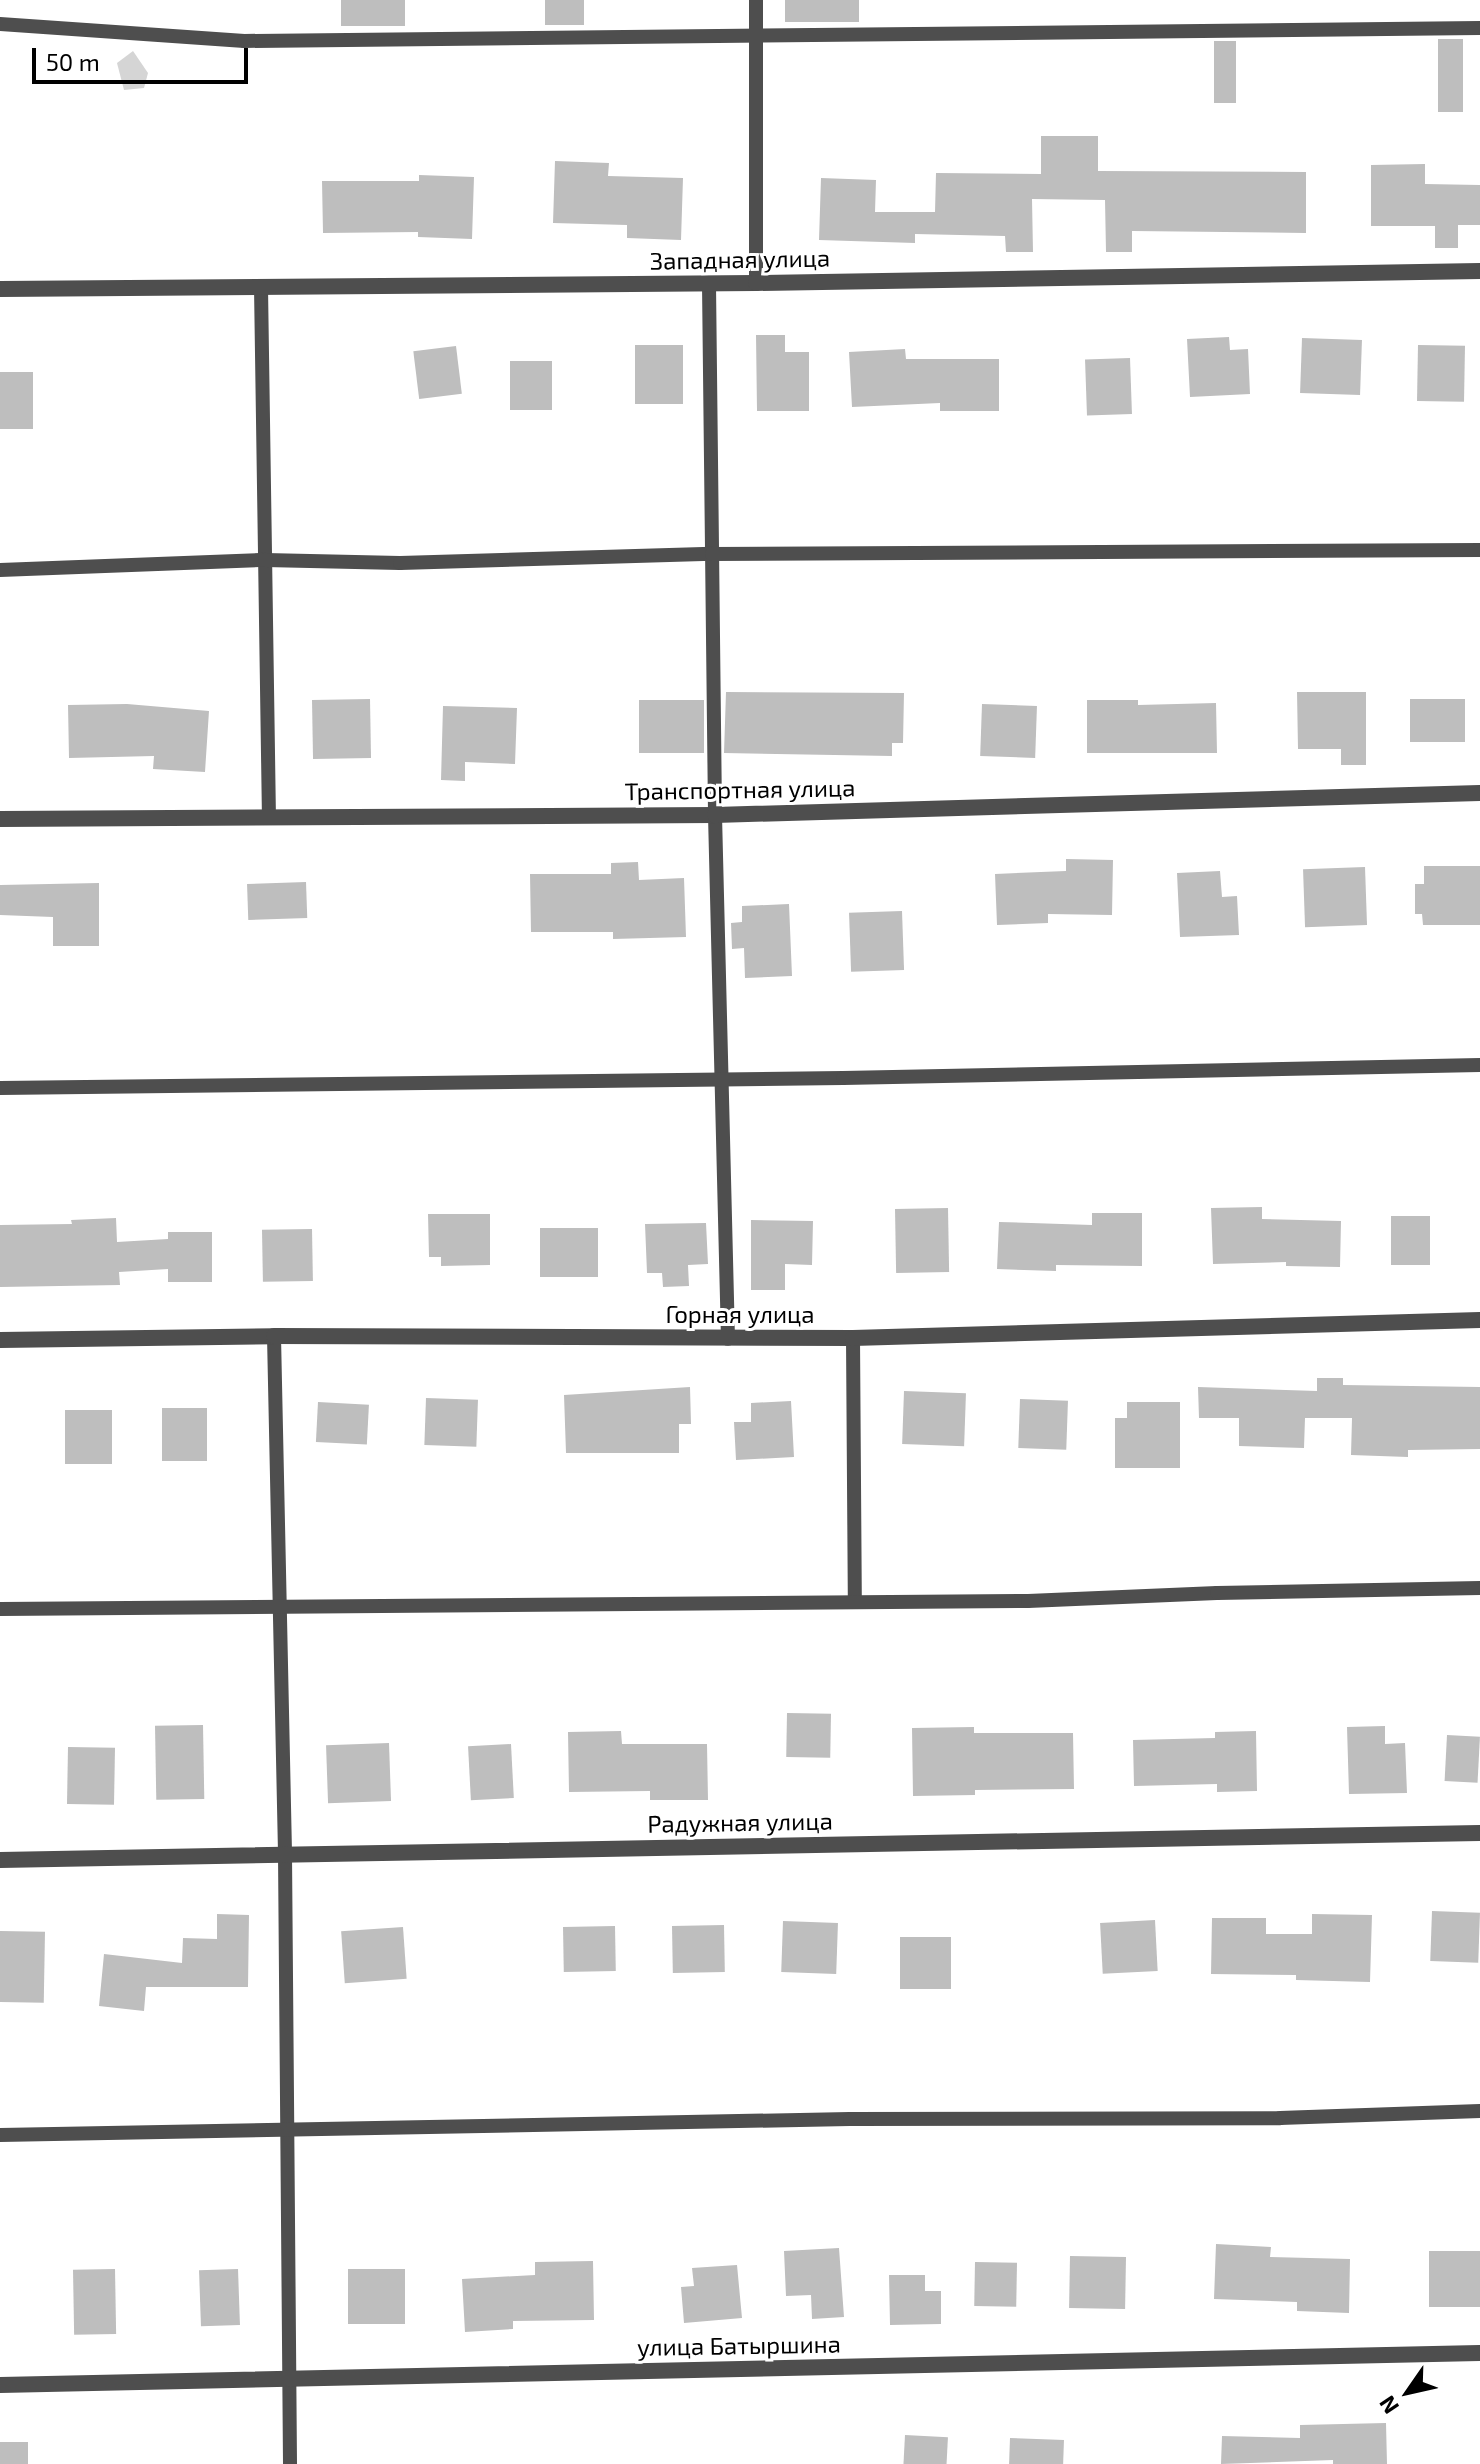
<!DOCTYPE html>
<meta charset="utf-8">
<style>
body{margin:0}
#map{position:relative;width:1480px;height:2464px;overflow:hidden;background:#fff;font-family:"Exo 2",sans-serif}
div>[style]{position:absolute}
.green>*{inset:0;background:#d5d5d5}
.building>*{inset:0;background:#bebebe;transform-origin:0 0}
.service>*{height:14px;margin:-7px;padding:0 7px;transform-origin:7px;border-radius:7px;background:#4e4e4e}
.minor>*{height:16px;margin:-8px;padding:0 8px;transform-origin:8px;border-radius:8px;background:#4e4e4e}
span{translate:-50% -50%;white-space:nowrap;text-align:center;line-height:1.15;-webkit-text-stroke:6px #fff;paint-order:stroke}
.street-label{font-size:24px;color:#000}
.north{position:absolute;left:1368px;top:2352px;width:80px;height:80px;-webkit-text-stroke:6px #fff;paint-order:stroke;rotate:236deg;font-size:22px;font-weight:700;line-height:32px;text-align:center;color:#000}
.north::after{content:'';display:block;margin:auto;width:28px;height:36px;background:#000;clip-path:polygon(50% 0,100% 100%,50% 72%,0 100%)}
.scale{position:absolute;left:32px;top:48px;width:216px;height:36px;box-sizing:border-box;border:4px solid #000;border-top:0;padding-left:10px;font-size:24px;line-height:28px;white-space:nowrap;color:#000;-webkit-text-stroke:6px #fff;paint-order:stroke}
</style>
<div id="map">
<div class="green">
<i style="clip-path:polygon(133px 51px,148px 73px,144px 88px,124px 90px,117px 63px)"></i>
</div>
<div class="building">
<i style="left:341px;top:0;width:64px;height:26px"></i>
<i style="left:545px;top:0;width:39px;height:25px"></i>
<i style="left:785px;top:0;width:74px;height:22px"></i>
<i style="left:1438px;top:39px;width:25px;height:73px"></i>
<i style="left:1214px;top:41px;width:22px;height:62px"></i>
<i style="clip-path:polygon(1041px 136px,1098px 136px,1098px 171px,1306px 172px,1306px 233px,1132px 231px,1132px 252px,1106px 252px,1105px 200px,1032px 199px,1033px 252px,1006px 252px,1005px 236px,915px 234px,915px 243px,819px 240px,821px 178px,876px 180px,875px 212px,935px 212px,936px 173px,1041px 174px)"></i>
<i style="clip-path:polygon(555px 161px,609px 163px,608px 176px,683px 178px,681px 240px,627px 238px,627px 225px,553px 223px)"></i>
<i style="clip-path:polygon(1425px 164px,1425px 184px,1480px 185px,1480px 225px,1458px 225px,1458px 248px,1435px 248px,1435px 226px,1371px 226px,1371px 165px)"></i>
<i style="clip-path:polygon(419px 175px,474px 177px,472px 239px,418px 237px,418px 232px,323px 233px,322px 181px,419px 181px)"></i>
<i style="clip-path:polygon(756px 335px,785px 335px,785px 352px,809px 352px,809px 411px,757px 411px)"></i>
<i style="clip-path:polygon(1229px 337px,1230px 350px,1248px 349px,1250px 394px,1190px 397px,1187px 339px)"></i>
<i style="left:1302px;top:338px;width:60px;height:55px;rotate:2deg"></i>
<i style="left:635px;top:345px;width:48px;height:59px"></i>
<i style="left:1418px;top:345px;width:47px;height:56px;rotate:1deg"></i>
<i style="left:456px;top:346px;width:48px;height:43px;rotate:83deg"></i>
<i style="clip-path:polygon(905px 349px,906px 359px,999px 359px,999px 411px,940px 411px,940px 403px,852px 407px,849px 352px)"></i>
<i style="left:1130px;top:358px;width:56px;height:45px;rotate:88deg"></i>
<i style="left:510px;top:361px;width:42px;height:49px"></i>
<i style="left:0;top:372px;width:33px;height:57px"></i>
<i style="clip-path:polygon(726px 692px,904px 693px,903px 743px,892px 743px,892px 756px,724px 753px)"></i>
<i style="clip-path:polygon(1297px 692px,1366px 692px,1366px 765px,1341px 765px,1341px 749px,1298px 749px)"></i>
<i style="left:370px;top:699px;width:59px;height:58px;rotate:89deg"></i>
<i style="left:1410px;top:699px;width:55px;height:43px"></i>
<i style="left:704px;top:700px;width:53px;height:65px;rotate:90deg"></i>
<i style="clip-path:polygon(1087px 700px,1138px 700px,1138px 705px,1216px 703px,1217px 753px,1087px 753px)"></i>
<i style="clip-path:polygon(127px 704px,209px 711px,205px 772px,153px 769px,154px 756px,69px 758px,68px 705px)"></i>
<i style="left:982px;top:704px;width:55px;height:52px;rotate:2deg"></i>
<i style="clip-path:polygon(443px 706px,517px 708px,515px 764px,465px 762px,465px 781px,441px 780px)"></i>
<i style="clip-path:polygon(1066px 859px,1113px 860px,1112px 915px,1048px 914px,1048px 923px,997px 925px,995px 874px,1066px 871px)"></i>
<i style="clip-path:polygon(638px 862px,639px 880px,684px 878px,686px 937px,613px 939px,613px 932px,531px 932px,530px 874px,611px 874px,611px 863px)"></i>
<i style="clip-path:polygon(1424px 866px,1480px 866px,1480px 925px,1423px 925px,1422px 914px,1415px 914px,1415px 884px,1424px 884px)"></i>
<i style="left:1365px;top:867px;width:58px;height:62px;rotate:88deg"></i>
<i style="clip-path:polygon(1220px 871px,1222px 897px,1237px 896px,1239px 935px,1180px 937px,1177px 873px)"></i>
<i style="left:306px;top:882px;width:36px;height:59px;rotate:88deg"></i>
<i style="clip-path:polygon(99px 883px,99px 946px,53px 946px,53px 917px,0 915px,0 885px)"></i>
<i style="clip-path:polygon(789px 904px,792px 976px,745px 978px,744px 948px,732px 949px,731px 923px,742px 922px,742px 906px)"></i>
<i style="left:902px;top:911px;width:59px;height:53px;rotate:88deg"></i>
<i style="clip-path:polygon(1262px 1207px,1262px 1219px,1341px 1221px,1340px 1267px,1286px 1266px,1286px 1262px,1213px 1264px,1211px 1208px)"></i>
<i style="left:948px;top:1208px;width:64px;height:53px;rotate:89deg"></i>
<i style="clip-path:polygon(1092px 1213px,1142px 1213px,1142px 1266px,1056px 1265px,1056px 1271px,997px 1269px,999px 1222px,1092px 1225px)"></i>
<i style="clip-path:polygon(428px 1214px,490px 1214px,490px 1265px,441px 1266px,441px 1257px,429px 1257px)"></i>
<i style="left:1391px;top:1216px;width:39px;height:49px"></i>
<i style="clip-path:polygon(116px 1218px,117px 1242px,168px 1239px,168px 1232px,212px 1232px,212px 1282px,168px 1282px,168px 1269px,119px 1272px,120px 1285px,0 1287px,0 1225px,72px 1224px,71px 1220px)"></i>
<i style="clip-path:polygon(751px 1220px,813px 1221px,812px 1265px,785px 1264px,785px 1290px,751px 1290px)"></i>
<i style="clip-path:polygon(706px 1223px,708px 1264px,688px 1265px,689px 1286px,663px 1287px,662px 1273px,647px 1273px,645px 1224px)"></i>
<i style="left:540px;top:1228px;width:58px;height:49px"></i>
<i style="left:312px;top:1229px;width:52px;height:50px;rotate:89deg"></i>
<i style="clip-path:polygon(1317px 1378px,1343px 1378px,1343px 1385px,1480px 1387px,1480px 1449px,1408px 1450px,1408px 1457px,1351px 1455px,1352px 1418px,1305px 1418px,1304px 1448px,1239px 1446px,1239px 1418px,1199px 1418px,1198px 1387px,1317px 1391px)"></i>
<i style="clip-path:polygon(690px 1387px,691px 1424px,679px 1424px,679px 1453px,566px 1453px,564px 1395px)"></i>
<i style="left:904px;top:1391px;width:62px;height:53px;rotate:2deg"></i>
<i style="left:426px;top:1398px;width:52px;height:47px;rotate:2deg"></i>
<i style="left:1020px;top:1399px;width:48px;height:49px;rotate:2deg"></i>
<i style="clip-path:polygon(791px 1401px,794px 1457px,736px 1460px,734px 1422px,751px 1422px,751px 1403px)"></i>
<i style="left:318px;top:1402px;width:51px;height:40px;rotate:3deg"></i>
<i style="clip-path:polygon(1127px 1402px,1180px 1402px,1180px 1468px,1115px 1468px,1115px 1418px,1127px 1418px)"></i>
<i style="left:162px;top:1408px;width:45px;height:53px"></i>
<i style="left:65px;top:1410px;width:47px;height:54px"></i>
<i style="left:787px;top:1713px;width:44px;height:44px;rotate:1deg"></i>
<i style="left:203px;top:1725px;width:74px;height:48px;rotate:89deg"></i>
<i style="clip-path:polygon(1385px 1726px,1385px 1744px,1405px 1743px,1407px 1793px,1349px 1794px,1347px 1727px)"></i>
<i style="clip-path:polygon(974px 1727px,974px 1733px,1073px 1733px,1074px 1789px,975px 1790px,975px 1795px,913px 1796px,912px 1728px)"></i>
<i style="clip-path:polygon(621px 1731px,622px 1744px,707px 1744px,708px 1800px,650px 1800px,650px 1791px,569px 1792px,568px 1732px)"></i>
<i style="clip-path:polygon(1256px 1731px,1257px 1791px,1217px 1792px,1217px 1784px,1134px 1786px,1133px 1740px,1215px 1738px,1215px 1732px)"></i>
<i style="left:1447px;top:1735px;width:33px;height:46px;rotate:3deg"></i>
<i style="left:389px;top:1743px;width:58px;height:63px;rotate:88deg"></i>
<i style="left:511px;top:1744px;width:54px;height:43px;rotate:87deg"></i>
<i style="left:68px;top:1747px;width:47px;height:57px;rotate:1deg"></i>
<i style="left:1432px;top:1911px;width:48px;height:50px;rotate:2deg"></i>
<i style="clip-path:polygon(217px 1914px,249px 1915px,248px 1987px,146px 1987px,144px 2011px,99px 2006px,104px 1954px,182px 1963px,183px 1938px,217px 1939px)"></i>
<i style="clip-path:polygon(1312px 1914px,1372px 1915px,1370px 1982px,1296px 1980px,1296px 1975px,1211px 1974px,1212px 1918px,1266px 1918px,1266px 1934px,1312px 1934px)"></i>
<i style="left:1155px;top:1920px;width:51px;height:55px;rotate:87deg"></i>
<i style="left:783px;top:1921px;width:55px;height:51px;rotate:2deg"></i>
<i style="left:724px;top:1925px;width:47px;height:52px;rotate:89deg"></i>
<i style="left:615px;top:1926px;width:45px;height:52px;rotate:89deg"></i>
<i style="left:403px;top:1927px;width:52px;height:62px;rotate:86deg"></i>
<i style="left:0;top:1931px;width:45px;height:71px;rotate:1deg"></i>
<i style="left:900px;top:1937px;width:51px;height:52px"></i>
<i style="clip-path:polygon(1216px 2244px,1271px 2247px,1270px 2257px,1350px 2259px,1349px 2313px,1297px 2311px,1297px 2302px,1214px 2299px)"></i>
<i style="clip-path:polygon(839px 2248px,844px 2317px,812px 2319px,811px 2295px,786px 2296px,784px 2251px)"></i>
<i style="left:1429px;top:2251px;width:51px;height:56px"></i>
<i style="left:1070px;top:2256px;width:56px;height:52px;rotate:1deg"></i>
<i style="clip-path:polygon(593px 2261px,594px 2320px,513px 2321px,513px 2329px,465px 2332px,462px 2279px,535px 2275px,535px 2262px)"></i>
<i style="left:975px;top:2262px;width:42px;height:44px;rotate:1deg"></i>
<i style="clip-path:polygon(737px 2265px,742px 2318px,684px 2323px,681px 2287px,694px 2286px,692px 2268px)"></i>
<i style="left:115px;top:2269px;width:65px;height:42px;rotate:89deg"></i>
<i style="left:238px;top:2269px;width:56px;height:39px;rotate:88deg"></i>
<i style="left:405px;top:2269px;width:55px;height:57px;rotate:90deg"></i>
<i style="clip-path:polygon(889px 2275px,925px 2275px,925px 2291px,941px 2291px,941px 2324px,890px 2325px)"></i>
<i style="clip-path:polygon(1386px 2423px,1387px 2464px,1333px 2464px,1333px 2460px,1221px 2464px,1222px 2436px,1300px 2438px,1300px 2425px)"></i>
<i style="left:905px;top:2435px;width:43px;height:29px;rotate:3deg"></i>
<i style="left:1010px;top:2438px;width:54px;height:26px;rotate:2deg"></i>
<i style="left:0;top:2442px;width:28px;height:22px"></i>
</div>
<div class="service">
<i style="left:0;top:24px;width:245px;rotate:4deg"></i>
<i style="left:244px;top:41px;width:1236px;rotate:-0.6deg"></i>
<i style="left:756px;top:283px;width:283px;rotate:-90deg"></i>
<i style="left:709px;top:284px;width:531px;rotate:89.35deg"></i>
<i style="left:715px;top:815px;width:524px;rotate:88.58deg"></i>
<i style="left:261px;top:287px;width:531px;rotate:89.14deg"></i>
<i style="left:0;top:570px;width:265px;rotate:-2.2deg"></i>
<i style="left:265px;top:560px;width:135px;rotate:1.3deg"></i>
<i style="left:400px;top:563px;width:312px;rotate:-1.7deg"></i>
<i style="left:712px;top:554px;width:768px;rotate:-0.3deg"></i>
<i style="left:0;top:1088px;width:843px;rotate:-0.68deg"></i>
<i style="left:843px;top:1078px;width:637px;rotate:-1.17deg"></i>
<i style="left:274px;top:1336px;width:518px;rotate:88.78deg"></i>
<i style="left:285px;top:1854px;width:610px;rotate:89.53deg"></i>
<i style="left:853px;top:1338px;width:263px;rotate:89.6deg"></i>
<i style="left:0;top:1609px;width:1028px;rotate:-0.45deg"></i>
<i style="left:1028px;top:1601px;width:189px;rotate:-2.4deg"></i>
<i style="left:1217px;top:1593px;width:263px;rotate:-1.1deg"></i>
<i style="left:0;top:2135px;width:850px;rotate:-1.08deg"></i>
<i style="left:850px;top:2119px;width:430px;rotate:-0.1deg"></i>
<i style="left:1280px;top:2118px;width:200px;rotate:-2deg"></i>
</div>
<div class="minor">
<i style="left:0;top:289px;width:756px;rotate:-0.45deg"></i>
<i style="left:756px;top:283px;width:724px;rotate:-0.95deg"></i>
<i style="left:0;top:819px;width:715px;rotate:-0.32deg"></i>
<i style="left:715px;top:815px;width:765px;rotate:-1.65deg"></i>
<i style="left:0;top:1340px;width:274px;rotate:-0.8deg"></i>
<i style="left:274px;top:1336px;width:579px;rotate:0.2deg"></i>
<i style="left:853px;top:1338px;width:627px;rotate:-1.64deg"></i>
<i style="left:0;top:1860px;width:1480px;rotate:-1.05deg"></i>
<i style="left:0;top:2385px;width:1480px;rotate:-1.24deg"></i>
</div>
<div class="street-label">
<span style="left:740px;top:259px;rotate:-1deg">Западная улица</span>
<span style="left:740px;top:789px;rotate:-1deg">Транспортная улица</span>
<span style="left:740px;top:1314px">Горная улица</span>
<span style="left:740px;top:1822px;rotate:-1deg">Радужная улица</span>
<span style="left:739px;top:2345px;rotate:-1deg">улица Батыршина</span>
</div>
<div class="north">N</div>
<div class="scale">50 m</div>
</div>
